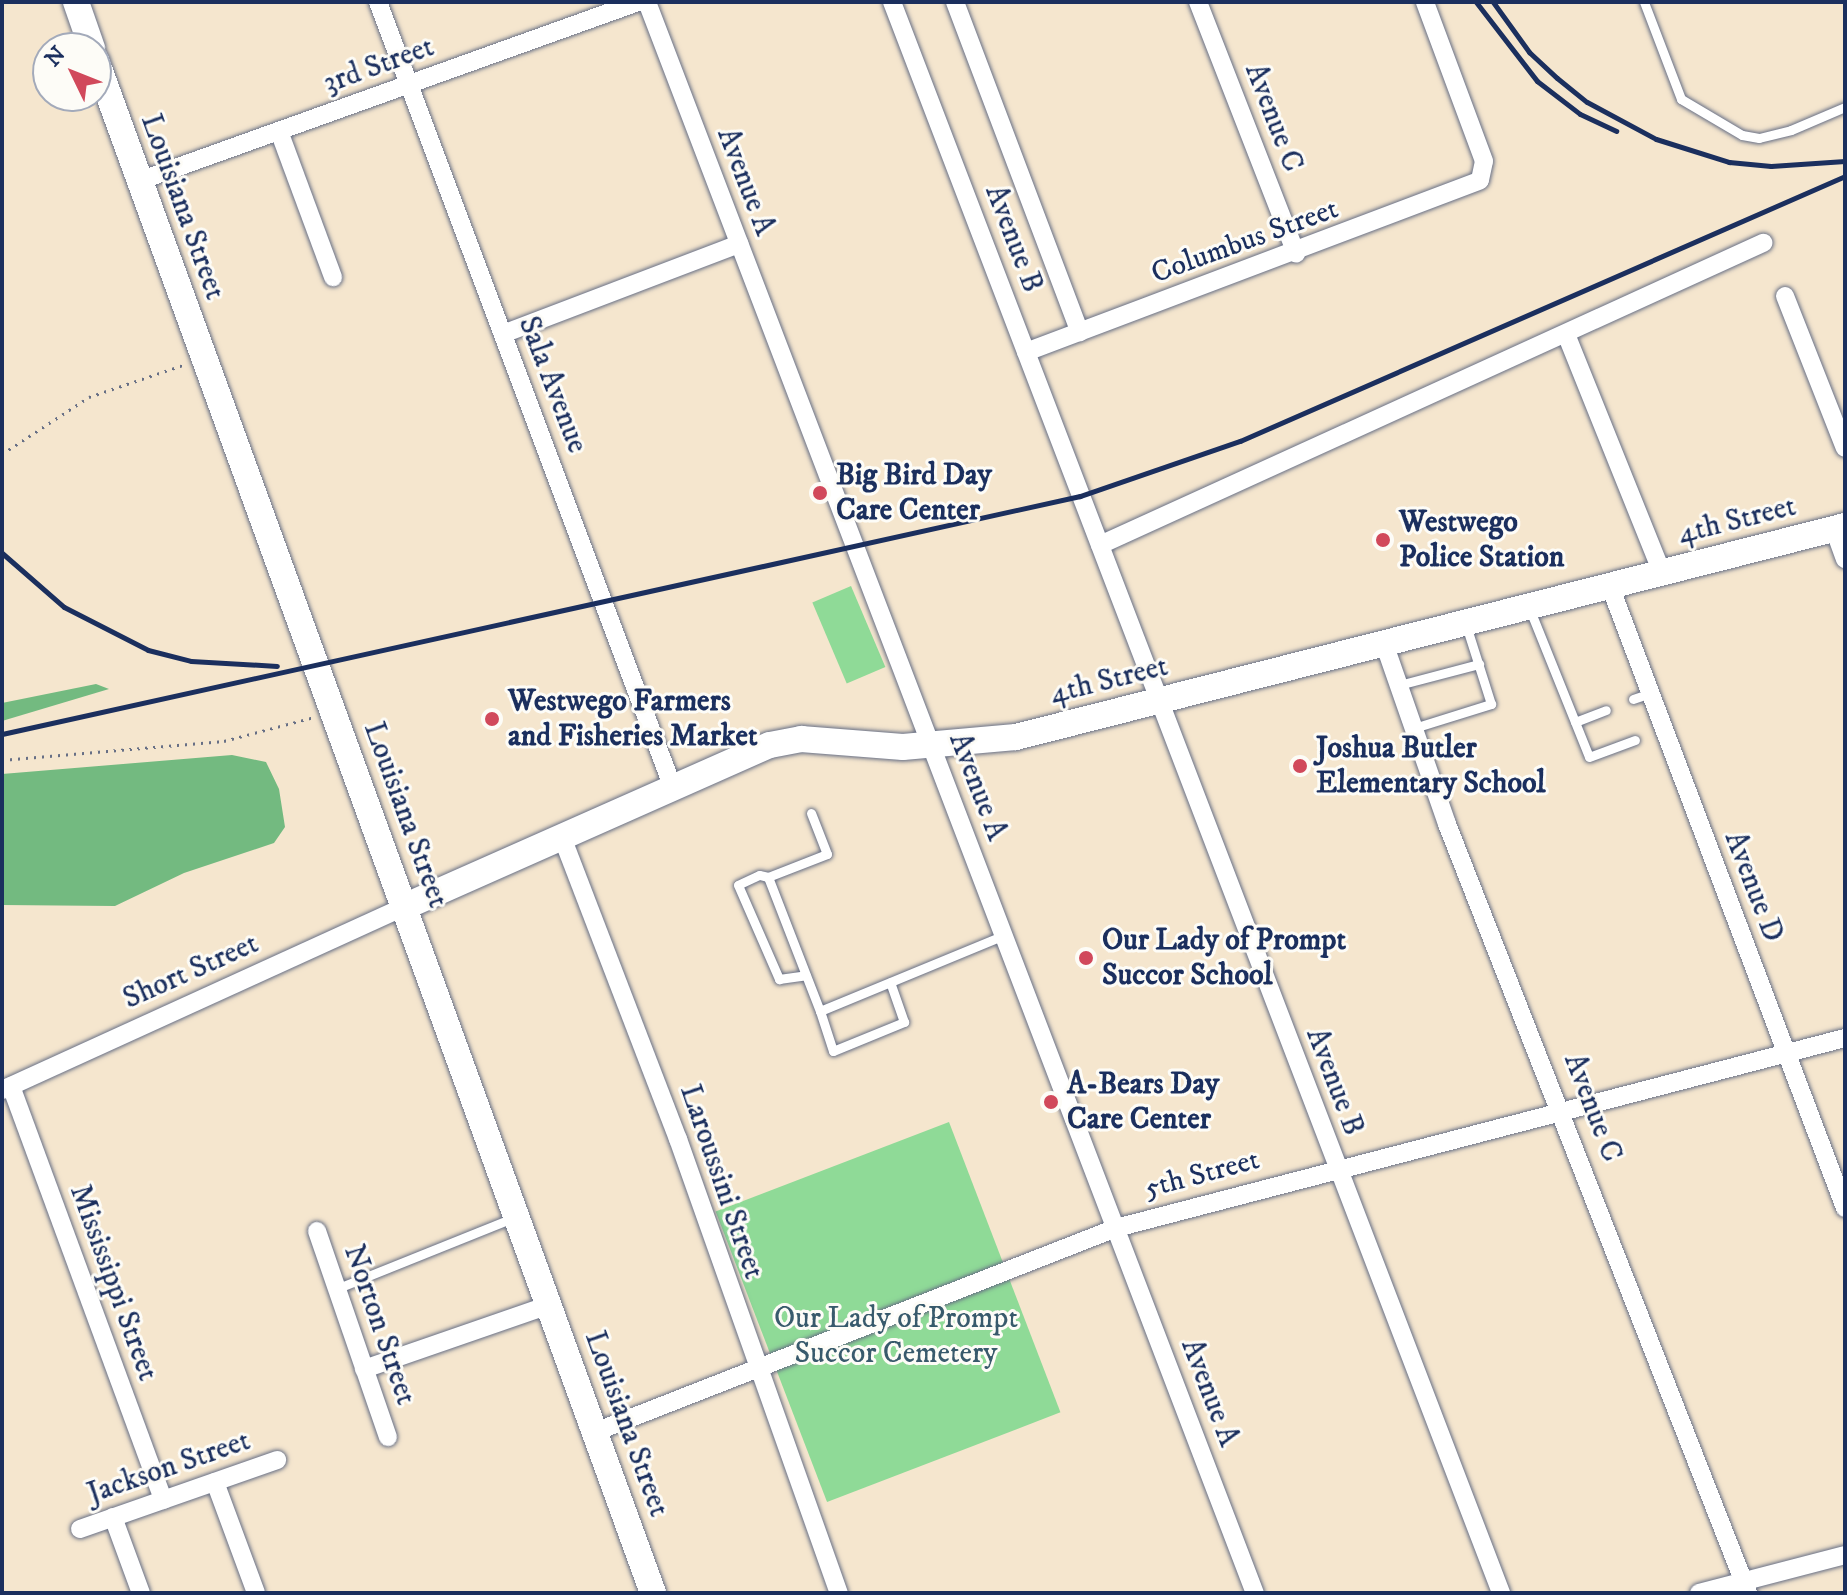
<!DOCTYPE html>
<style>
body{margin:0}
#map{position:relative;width:1847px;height:1595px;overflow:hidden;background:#f5e6ce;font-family:"IM FELL DW Pica",serif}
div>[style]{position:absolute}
.green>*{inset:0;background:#8fda97;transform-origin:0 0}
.forest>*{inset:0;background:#73ba80}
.path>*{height:3px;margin-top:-1.5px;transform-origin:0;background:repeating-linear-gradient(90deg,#676f85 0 2px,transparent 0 8px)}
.roads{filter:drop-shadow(0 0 2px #676f85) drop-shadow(0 0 2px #676f85)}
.lane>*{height:9px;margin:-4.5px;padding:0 4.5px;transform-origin:4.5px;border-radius:4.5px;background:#fff}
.street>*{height:18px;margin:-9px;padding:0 9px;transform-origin:9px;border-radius:9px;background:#fff}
.secondary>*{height:26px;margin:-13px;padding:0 13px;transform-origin:13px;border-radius:13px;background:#fff}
.rail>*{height:5px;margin:-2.5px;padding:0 2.5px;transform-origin:2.5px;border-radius:2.5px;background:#1b2f5e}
.dots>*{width:22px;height:22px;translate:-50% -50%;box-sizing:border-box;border:4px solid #fdfcf7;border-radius:50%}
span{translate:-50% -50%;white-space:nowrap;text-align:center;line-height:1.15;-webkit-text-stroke:6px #fdfcf7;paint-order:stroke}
.street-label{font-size:30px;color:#1b2f5e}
.poi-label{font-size:30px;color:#1b2f5e;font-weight:700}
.left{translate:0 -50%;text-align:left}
.park-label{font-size:30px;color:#385a6c}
.frame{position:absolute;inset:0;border:4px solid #1b2f5e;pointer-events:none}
.north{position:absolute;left:32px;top:32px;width:80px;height:80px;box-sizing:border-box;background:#fdfcf7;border:2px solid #a3aaba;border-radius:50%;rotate:313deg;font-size:22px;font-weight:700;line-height:32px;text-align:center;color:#1b2f5e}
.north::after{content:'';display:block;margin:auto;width:28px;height:36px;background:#d1495b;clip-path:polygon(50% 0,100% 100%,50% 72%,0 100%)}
</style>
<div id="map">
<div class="green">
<i style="left:851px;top:586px;width:88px;height:42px;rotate:67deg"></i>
<i style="left:949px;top:1122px;width:311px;height:250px;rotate:69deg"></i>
</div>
<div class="forest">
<i style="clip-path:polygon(96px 684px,109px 689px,2px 721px,2px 703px)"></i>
<i style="clip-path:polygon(232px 755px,266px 762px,279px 789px,285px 827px,274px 843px,184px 873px,115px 906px,2px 905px,2px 774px)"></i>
</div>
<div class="path">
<i style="left:2px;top:454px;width:104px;rotate:-33.2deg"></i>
<i style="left:89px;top:397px;width:99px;rotate:-18.8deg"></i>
<i style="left:2px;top:760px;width:223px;rotate:-4.9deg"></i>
<i style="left:224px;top:741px;width:93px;rotate:-14.9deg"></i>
</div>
<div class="roads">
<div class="lane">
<i style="left:1644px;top:2px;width:104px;rotate:69.1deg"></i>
<i style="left:1681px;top:99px;width:71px;rotate:30.5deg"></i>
<i style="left:1742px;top:135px;width:17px;rotate:10deg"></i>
<i style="left:1759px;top:138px;width:33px;rotate:-14deg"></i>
<i style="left:1791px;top:130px;width:59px;rotate:-23.1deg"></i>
<i style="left:1530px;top:610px;width:158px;rotate:68.1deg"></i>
<i style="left:1589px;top:757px;width:49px;rotate:-20.3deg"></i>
<i style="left:1399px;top:685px;width:83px;rotate:-14.7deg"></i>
<i style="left:1633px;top:699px;width:18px;rotate:-19deg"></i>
<i style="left:1575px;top:722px;width:33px;rotate:-21deg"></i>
<i style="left:1414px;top:728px;width:81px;rotate:-17.3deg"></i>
<i style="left:1491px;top:704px;width:83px;rotate:-107.6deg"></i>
<i style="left:811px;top:813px;width:44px;rotate:68.7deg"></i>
<i style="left:827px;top:854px;width:63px;rotate:158.7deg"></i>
<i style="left:768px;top:877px;width:144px;rotate:68.8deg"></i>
<i style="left:820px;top:1011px;width:199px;rotate:-22.4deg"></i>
<i style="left:768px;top:877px;width:9px;rotate:-167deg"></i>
<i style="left:759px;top:875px;width:23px;rotate:155deg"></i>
<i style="left:738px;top:885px;width:103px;rotate:66.4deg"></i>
<i style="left:779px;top:979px;width:27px;rotate:-8deg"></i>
<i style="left:820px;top:1011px;width:42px;rotate:72deg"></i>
<i style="left:833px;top:1051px;width:77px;rotate:-22.2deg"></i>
<i style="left:904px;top:1022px;width:42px;rotate:-109.3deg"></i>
<i style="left:336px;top:1289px;width:193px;rotate:-21.9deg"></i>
</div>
<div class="street">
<i style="left:378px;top:2px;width:840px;rotate:69.43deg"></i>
<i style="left:647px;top:2px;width:1703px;rotate:69.09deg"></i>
<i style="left:892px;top:2px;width:1704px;rotate:69.05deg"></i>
<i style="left:955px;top:2px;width:353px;rotate:69.3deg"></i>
<i style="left:1198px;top:2px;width:270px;rotate:68.7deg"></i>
<i style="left:279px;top:131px;width:156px;rotate:69.7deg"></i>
<i style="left:139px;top:181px;width:530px;rotate:-19.73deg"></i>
<i style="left:1785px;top:296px;width:163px;rotate:68.5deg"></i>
<i style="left:503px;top:334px;width:253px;rotate:-20.9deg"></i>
<i style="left:1566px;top:334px;width:258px;rotate:68.1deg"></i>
<i style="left:1026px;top:352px;width:485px;rotate:-20.7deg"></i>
<i style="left:1480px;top:180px;width:19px;rotate:-78deg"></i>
<i style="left:1484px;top:161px;width:170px;rotate:-110.4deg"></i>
<i style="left:1834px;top:529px;width:32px;rotate:70deg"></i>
<i style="left:1100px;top:545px;width:729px;rotate:-24.49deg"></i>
<i style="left:1610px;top:586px;width:665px;rotate:69.3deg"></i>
<i style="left:1384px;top:643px;width:192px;rotate:70.8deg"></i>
<i style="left:1447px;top:824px;width:826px;rotate:68.62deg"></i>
<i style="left:562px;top:837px;width:324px;rotate:69deg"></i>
<i style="left:678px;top:1139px;width:482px;rotate:70.5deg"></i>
<i style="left:11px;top:1086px;width:441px;rotate:69.8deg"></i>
<i style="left:2px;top:1090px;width:442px;rotate:-24.5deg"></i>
<i style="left:317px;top:1231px;width:218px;rotate:71deg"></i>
<i style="left:364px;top:1369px;width:196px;rotate:-19.1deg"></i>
<i style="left:595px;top:1432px;width:560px;rotate:-21.38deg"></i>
<i style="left:1116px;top:1228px;width:753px;rotate:-14.61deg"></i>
<i style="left:215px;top:1482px;width:118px;rotate:69.7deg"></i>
<i style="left:113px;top:1517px;width:81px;rotate:69.8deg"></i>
<i style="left:80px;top:1529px;width:209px;rotate:-19.3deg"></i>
<i style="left:1699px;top:1593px;width:151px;rotate:-14.6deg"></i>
</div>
<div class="secondary">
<i style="left:76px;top:2px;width:49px;rotate:70.8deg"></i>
<i style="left:96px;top:60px;width:1631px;rotate:70.03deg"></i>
<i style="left:404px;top:907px;width:400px;rotate:-23.9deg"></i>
<i style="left:770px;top:745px;width:32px;rotate:-11deg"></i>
<i style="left:801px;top:739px;width:102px;rotate:4.5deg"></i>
<i style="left:903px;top:747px;width:113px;rotate:-5.1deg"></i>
<i style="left:1016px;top:737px;width:855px;rotate:-14.28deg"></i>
</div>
</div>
<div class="rail">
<i style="left:1476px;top:2px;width:100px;rotate:52.3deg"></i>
<i style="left:1537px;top:81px;width:54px;rotate:37.5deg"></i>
<i style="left:1580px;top:114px;width:40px;rotate:25deg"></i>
<i style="left:1493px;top:2px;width:62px;rotate:54.2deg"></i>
<i style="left:1529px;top:52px;width:38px;rotate:43deg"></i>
<i style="left:1557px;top:78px;width:38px;rotate:39deg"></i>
<i style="left:1587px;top:102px;width:78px;rotate:28.2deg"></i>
<i style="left:1656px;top:139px;width:77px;rotate:17.5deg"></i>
<i style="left:1729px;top:162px;width:42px;rotate:5.4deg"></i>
<i style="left:1771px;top:166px;width:74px;rotate:-3.9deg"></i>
<i style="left:2px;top:553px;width:82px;rotate:41.1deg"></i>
<i style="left:64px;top:607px;width:94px;rotate:27.1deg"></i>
<i style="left:148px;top:650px;width:44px;rotate:14.3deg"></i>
<i style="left:191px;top:661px;width:86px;rotate:3.3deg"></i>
<i style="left:2px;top:734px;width:1104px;rotate:-12.45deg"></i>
<i style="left:1080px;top:496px;width:169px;rotate:-19deg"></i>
<i style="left:1240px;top:441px;width:660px;rotate:-23.65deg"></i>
</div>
<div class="dots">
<i style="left:820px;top:493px;background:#d1495b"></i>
<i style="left:1383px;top:540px;background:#d1495b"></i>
<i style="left:492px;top:719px;background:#d1495b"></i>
<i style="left:1300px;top:766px;background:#d1495b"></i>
<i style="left:1086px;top:958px;background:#d1495b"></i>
<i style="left:1051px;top:1102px;background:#d1495b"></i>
</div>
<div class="street-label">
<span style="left:379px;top:66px;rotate:-20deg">3rd Street</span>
<span style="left:1273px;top:118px;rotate:69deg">Avenue C</span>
<span style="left:745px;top:182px;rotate:69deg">Avenue A</span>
<span style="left:182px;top:207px;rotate:70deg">Louisiana Street</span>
<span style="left:1013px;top:239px;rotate:69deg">Avenue B</span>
<span style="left:1245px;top:242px;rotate:-20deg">Columbus Street</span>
<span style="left:552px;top:385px;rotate:69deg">Sala Avenue</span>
<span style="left:1737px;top:521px;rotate:-14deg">4th Street</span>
<span style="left:1109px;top:681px;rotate:-14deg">4th Street</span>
<span style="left:977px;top:787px;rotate:69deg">Avenue A</span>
<span style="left:405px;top:815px;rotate:70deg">Louisiana Street</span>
<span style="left:1753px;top:887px;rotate:69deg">Avenue D</span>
<span style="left:191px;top:972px;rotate:-24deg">Short Street</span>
<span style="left:1334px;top:1082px;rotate:69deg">Avenue B</span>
<span style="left:1592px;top:1108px;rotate:69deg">Avenue C</span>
<span style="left:1202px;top:1175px;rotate:-15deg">5th Street</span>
<span style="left:721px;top:1182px;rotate:71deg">Laroussini Street</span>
<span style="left:113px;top:1283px;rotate:70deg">Mississippi Street</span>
<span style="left:379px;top:1325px;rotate:71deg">Norton Street</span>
<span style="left:1209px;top:1393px;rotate:69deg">Avenue A</span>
<span style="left:626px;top:1424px;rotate:70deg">Louisiana Street</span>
<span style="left:169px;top:1468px;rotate:-19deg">Jackson Street</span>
</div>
<div class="poi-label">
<span class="left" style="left:836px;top:493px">Big Bird Day<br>Care Center</span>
<span class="left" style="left:1399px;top:540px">Westwego<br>Police Station</span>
<span class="left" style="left:508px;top:719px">Westwego Farmers<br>and Fisheries Market</span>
<span class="left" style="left:1316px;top:766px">Joshua Butler<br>Elementary School</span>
<span class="left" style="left:1102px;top:958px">Our Lady of Prompt<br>Succor School</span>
<span class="left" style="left:1067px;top:1102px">A-Bears Day<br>Care Center</span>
</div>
<div class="park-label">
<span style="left:896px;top:1336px">Our Lady of Prompt<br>Succor Cemetery</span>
</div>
<div class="frame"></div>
<div class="north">N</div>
</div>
